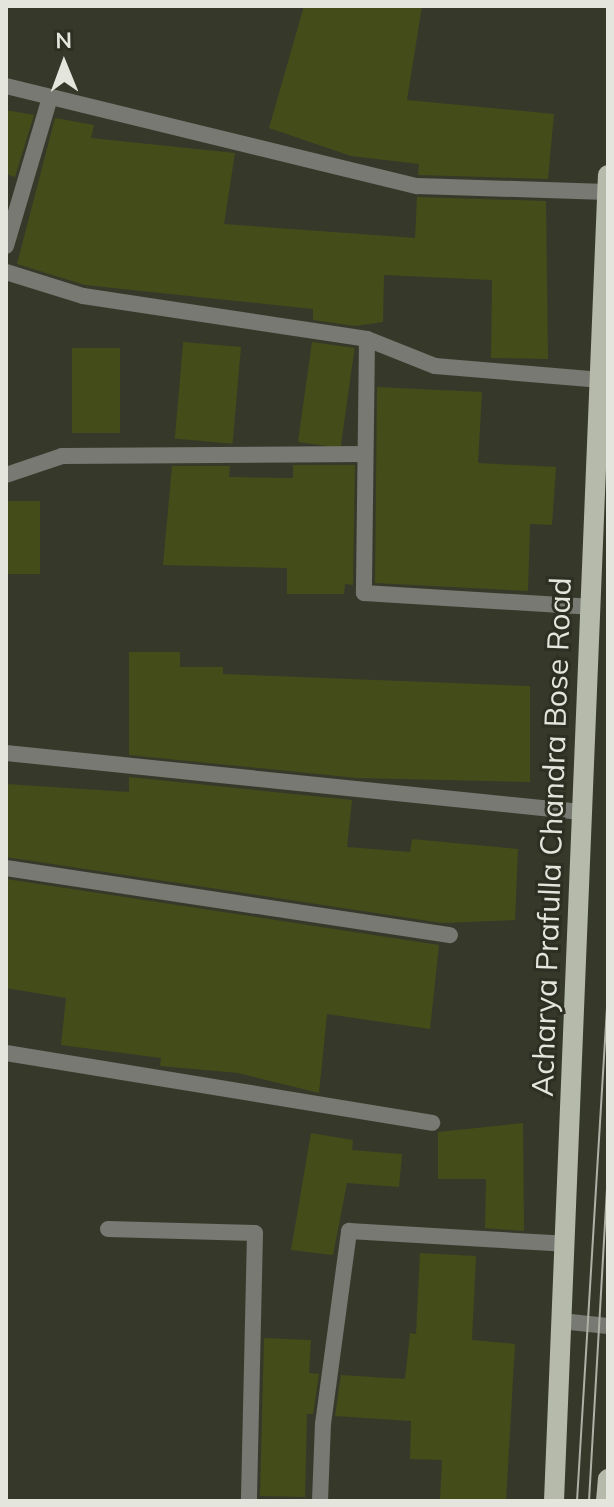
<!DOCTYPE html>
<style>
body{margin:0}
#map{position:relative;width:614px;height:1507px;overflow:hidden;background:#36392a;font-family:Mulish,sans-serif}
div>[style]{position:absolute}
.building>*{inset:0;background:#444c19;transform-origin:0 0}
.minor>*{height:16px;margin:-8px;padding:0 8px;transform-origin:8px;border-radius:8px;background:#777972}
.primary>*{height:20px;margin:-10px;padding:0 10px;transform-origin:10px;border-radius:10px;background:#b6baaa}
.tram>*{height:2px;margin:-1px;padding:0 1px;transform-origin:1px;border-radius:1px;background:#afb1a6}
span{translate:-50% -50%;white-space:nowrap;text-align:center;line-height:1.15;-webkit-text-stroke:6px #2c2f21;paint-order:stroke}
.street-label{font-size:30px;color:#e4e6dd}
.frame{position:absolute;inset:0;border:8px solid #e4e6dd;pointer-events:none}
.north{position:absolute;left:24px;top:24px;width:80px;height:80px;-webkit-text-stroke:6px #2c2f21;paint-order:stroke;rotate:359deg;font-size:22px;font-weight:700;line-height:32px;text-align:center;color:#e4e6dd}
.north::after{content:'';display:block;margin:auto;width:28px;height:36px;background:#e4e6dd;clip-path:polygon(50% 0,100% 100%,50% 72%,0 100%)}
</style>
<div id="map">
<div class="building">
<i style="clip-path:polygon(304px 6px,422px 6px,407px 100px,554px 114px,548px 179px,418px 175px,419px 164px,351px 156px,269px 128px)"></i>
<i style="clip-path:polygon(6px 110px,34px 115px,15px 177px,6px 174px)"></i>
<i style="clip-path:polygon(55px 118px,94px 125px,91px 138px,235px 153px,224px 224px,415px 238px,417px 197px,546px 201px,548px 359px,491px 358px,492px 280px,384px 275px,383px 322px,355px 326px,313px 320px,313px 309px,85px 285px,17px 264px)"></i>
<i style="left:312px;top:342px;width:43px;height:101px;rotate:8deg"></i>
<i style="left:241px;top:347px;width:97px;height:58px;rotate:95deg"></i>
<i style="left:72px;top:348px;width:48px;height:85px"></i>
<i style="clip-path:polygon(377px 387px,482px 392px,478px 463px,556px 467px,552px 525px,530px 524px,528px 591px,375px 583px)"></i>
<i style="clip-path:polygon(293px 465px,355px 465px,353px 585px,345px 584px,344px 594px,287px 594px,287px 568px,163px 565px,172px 466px,230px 466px,229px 477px,293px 478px)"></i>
<i style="left:6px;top:501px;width:34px;height:73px"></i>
<i style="clip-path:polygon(129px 652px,180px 652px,180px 667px,223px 667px,223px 674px,530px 686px,530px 782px,357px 778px,129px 755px)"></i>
<i style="clip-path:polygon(129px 777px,352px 800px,347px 847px,410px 852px,412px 839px,518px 849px,515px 920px,442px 923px,6px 857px,6px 784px,129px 792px)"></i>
<i style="clip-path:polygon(6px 879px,439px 945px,430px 1029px,327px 1014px,319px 1093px,238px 1073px,160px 1066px,161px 1058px,61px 1045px,66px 998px,6px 988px)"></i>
<i style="clip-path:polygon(523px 1123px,524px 1231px,485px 1228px,486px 1179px,438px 1179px,438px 1132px)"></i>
<i style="clip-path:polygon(311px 1133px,353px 1140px,352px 1150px,402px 1154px,399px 1187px,347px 1183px,333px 1255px,291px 1250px)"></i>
<i style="clip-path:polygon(420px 1253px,476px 1256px,472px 1340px,515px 1344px,506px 1501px,440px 1501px,442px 1460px,410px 1459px,411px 1421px,335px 1416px,341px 1375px,405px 1379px,410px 1333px,416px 1334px)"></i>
<i style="clip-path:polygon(264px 1338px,311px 1340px,309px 1373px,319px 1374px,313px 1414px,307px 1414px,305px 1497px,260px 1496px)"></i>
</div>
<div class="minor">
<i style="left:6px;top:86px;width:423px;rotate:13.7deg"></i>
<i style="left:417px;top:186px;width:190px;rotate:1.8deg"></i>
<i style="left:6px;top:246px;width:151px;rotate:-73.5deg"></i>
<i style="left:6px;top:272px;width:81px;rotate:17.3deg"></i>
<i style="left:83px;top:296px;width:287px;rotate:8.6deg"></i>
<i style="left:367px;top:339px;width:73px;rotate:21.7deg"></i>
<i style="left:435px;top:366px;width:167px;rotate:4.8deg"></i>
<i style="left:367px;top:339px;width:254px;rotate:90.7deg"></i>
<i style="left:364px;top:593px;width:226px;rotate:3.5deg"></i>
<i style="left:6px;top:475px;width:59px;rotate:-18.7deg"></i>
<i style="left:62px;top:456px;width:303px;rotate:-0.4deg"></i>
<i style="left:6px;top:753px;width:578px;rotate:5.86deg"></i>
<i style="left:6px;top:868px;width:449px;rotate:8.6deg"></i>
<i style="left:6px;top:1053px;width:432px;rotate:9.3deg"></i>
<i style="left:108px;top:1229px;width:147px;rotate:1.6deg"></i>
<i style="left:255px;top:1233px;width:268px;rotate:91.3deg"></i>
<i style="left:561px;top:1321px;width:47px;rotate:6.1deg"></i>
<i style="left:320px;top:1501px;width:77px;rotate:-87.8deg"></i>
<i style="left:323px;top:1424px;width:195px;rotate:-82.3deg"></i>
<i style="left:349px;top:1231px;width:216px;rotate:3.4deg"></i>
</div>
<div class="primary">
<i style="left:554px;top:1501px;width:1327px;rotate:-87.67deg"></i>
<i style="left:606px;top:1501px;width:22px;rotate:-85deg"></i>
</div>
<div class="tram">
<i style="left:577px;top:1501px;width:511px;rotate:-86.52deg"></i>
<i style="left:589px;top:1501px;width:326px;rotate:-86.7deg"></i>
</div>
<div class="street-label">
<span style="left:551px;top:837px;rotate:-88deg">Acharya Prafulla Chandra Bose Road</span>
</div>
<div class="frame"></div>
<div class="north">N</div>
</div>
